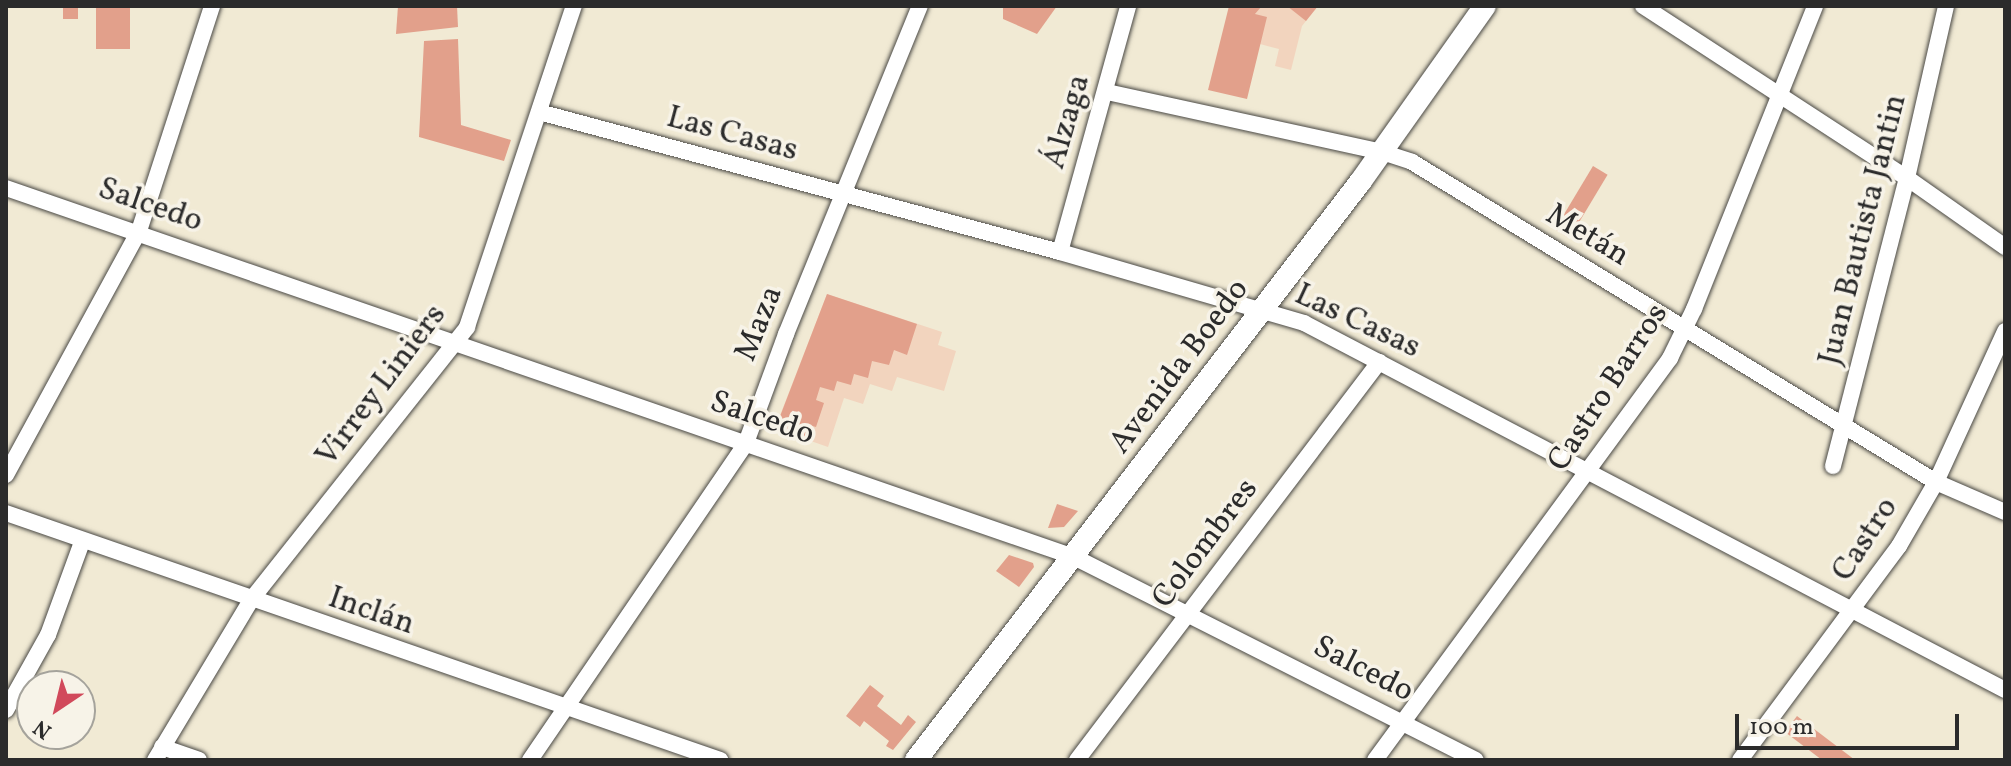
<!DOCTYPE html>
<meta charset="utf-8">
<style>
body{margin:0}
#map{position:relative;width:2011px;height:766px;overflow:hidden;background:#f1ead4;font-family:Vollkorn,serif}
div>[style]{position:absolute}
.built>*{inset:0;background:#f2d4be}
.building>*{inset:0;background:#e2a08b;transform-origin:0 0}
.roads{filter:drop-shadow(0 0 2px #494844) drop-shadow(0 0 2px #494844)}
.minor>*{height:16px;margin:-8px;padding:0 8px;transform-origin:8px;border-radius:8px;background:#fff}
.secondary>*{height:22px;margin:-11px;padding:0 11px;transform-origin:11px;border-radius:11px;background:#fff}
span{translate:-50% -50%;white-space:nowrap;text-align:center;line-height:1.15;-webkit-text-stroke:7px #f7f3e8;paint-order:stroke}
.street-label{font-size:32px;color:#2b2b2b}
.frame{position:absolute;inset:0;border:8px solid #2b2b2b;pointer-events:none}
.north{position:absolute;left:16px;top:670px;width:80px;height:80px;box-sizing:border-box;background:#f7f3e8;border:2px solid #a5a39c;border-radius:50%;rotate:215deg;font-size:22px;font-weight:700;line-height:32px;text-align:center;color:#2b2b2b}
.north::after{content:'';display:block;margin:auto;width:28px;height:36px;background:#d1495b;clip-path:polygon(50% 0,100% 100%,50% 72%,0 100%)}
.scale{position:absolute;left:1735px;top:714px;width:224px;height:36px;box-sizing:border-box;border:4px solid #2b2b2b;border-top:0;padding-left:10px;font-size:24px;line-height:28px;white-space:nowrap;color:#2b2b2b;-webkit-text-stroke:6px #f7f3e8;paint-order:stroke}
</style>
<div id="map">
<div class="built">
<i style="clip-path:polygon(1262px 6px,1318px 6px,1302px 26px,1291px 70px,1275px 66px,1279px 49px,1260px 44px,1255px 14px)"></i>
<i style="clip-path:polygon(827px 294px,942px 332px,938px 345px,956px 351px,944px 391px,897px 377px,892px 391px,870px 384px,863px 404px,844px 398px,828px 447px,785px 432px,779px 418px)"></i>
</div>
<div class="building">
<i style="left:63px;top:6px;width:15px;height:13px"></i>
<i style="left:96px;top:6px;width:34px;height:43px"></i>
<i style="clip-path:polygon(398px 6px,457px 6px,458px 27px,396px 34px)"></i>
<i style="clip-path:polygon(1003px 6px,1057px 6px,1037px 34px,1003px 19px)"></i>
<i style="clip-path:polygon(1229px 6px,1262px 6px,1255px 14px,1267px 17px,1247px 99px,1208px 90px)"></i>
<i style="clip-path:polygon(1287px 6px,1318px 6px,1306px 21px)"></i>
<i style="clip-path:polygon(458px 39px,461px 125px,511px 140px,504px 161px,419px 137px,424px 41px)"></i>
<i style="left:1593px;top:166px;width:17px;height:74px;rotate:31deg"></i>
<i style="clip-path:polygon(827px 294px,917px 324px,907px 355px,894px 350px,889px 365px,872px 361px,868px 378px,854px 374px,851px 385px,837px 381px,834px 391px,820px 387px,816px 400px,824px 403px,816px 427px,808px 425px,804px 439px,785px 432px,779px 419px)"></i>
<i style="clip-path:polygon(1057px 504px,1078px 511px,1064px 527px,1048px 528px)"></i>
<i style="clip-path:polygon(1009px 555px,1033px 563px,1034px 567px,1019px 587px,996px 571px)"></i>
<i style="clip-path:polygon(870px 685px,884px 696px,877px 706px,901px 725px,908px 715px,916px 722px,893px 750px,886px 746px,889px 741px,864px 721px,860px 727px,846px 716px)"></i>
<i style="clip-path:polygon(1797px 716px,1855px 760px,1822px 760px,1785px 732px)"></i>
</div>
<div class="roads">
<div class="minor">
<i style="left:1643px;top:6px;width:315px;rotate:33.1deg"></i>
<i style="left:1907px;top:178px;width:120px;rotate:35.1deg"></i>
<i style="left:1107px;top:92px;width:281px;rotate:12.3deg"></i>
<i style="left:1382px;top:152px;width:32px;rotate:18deg"></i>
<i style="left:1412px;top:162px;width:614px;rotate:31.41deg"></i>
<i style="left:1936px;top:482px;width:75px;rotate:23.5deg"></i>
<i style="left:539px;top:112px;width:539px;rotate:15.04deg"></i>
<i style="left:1060px;top:252px;width:254px;rotate:16.2deg"></i>
<i style="left:1304px;top:323px;width:791px;rotate:27.63deg"></i>
<i style="left:6px;top:188px;width:1130px;rotate:19.06deg"></i>
<i style="left:1074px;top:557px;width:450px;rotate:26.8deg"></i>
<i style="left:1060px;top:252px;width:255px;rotate:-74.5deg"></i>
<i style="left:1833px;top:466px;width:297px;rotate:-75.6deg"></i>
<i style="left:1907px;top:178px;width:176px;rotate:-77.2deg"></i>
<i style="left:6px;top:475px;width:278px;rotate:-61.4deg"></i>
<i style="left:139px;top:231px;width:237px;rotate:-72deg"></i>
<i style="left:6px;top:513px;width:756px;rotate:19.08deg"></i>
<i style="left:6px;top:710px;width:86px;rotate:-60.8deg"></i>
<i style="left:48px;top:635px;width:99px;rotate:-69.9deg"></i>
<i style="left:162px;top:747px;width:39px;rotate:19deg"></i>
<i style="left:155px;top:760px;width:187px;rotate:-59deg"></i>
<i style="left:251px;top:600px;width:348px;rotate:-51.6deg"></i>
<i style="left:467px;top:327px;width:338px;rotate:-71.6deg"></i>
<i style="left:530px;top:760px;width:384px;rotate:-55.7deg"></i>
<i style="left:746px;top:443px;width:116px;rotate:-69.8deg"></i>
<i style="left:786px;top:334px;width:354px;rotate:-67.8deg"></i>
<i style="left:1077px;top:760px;width:500px;rotate:-52.8deg"></i>
<i style="left:1375px;top:760px;width:499px;rotate:-53.7deg"></i>
<i style="left:1670px;top:358px;width:55px;rotate:-63.9deg"></i>
<i style="left:1694px;top:309px;width:326px;rotate:-68.2deg"></i>
<i style="left:1740px;top:760px;width:267px;rotate:-53.4deg"></i>
<i style="left:1899px;top:546px;width:74px;rotate:-60deg"></i>
<i style="left:1936px;top:482px;width:166px;rotate:-65.4deg"></i>
</div>
<div class="secondary">
<i style="left:916px;top:760px;width:730px;rotate:-52.46deg"></i>
<i style="left:1361px;top:181px;width:214px;rotate:-54.7deg"></i>
</div>
</div>
<div class="street-label">
<span style="left:1068px;top:122px;rotate:-74deg">Álzaga</span>
<span style="left:732px;top:135px;rotate:15deg">Las Casas</span>
<span style="left:150px;top:206px;rotate:19deg">Salcedo</span>
<span style="left:1864px;top:230px;rotate:-76deg">Juan Bautista Jantin</span>
<span style="left:1587px;top:236px;rotate:31deg">Metán</span>
<span style="left:1357px;top:322px;rotate:25deg">Las Casas</span>
<span style="left:760px;top:324px;rotate:-68deg">Maza</span>
<span style="left:1180px;top:367px;rotate:-53deg">Avenida Boedo</span>
<span style="left:382px;top:386px;rotate:-53deg">Virrey Liniers</span>
<span style="left:1609px;top:388px;rotate:-57deg">Castro Barros</span>
<span style="left:762px;top:419px;rotate:19deg">Salcedo</span>
<span style="left:1866px;top:540px;rotate:-57deg">Castro</span>
<span style="left:1206px;top:544px;rotate:-53deg">Colombres</span>
<span style="left:371px;top:612px;rotate:19deg">Inclán</span>
<span style="left:1363px;top:670px;rotate:27deg">Salcedo</span>
</div>
<div class="frame"></div>
<div class="north">N</div>
<div class="scale">100 m</div>
</div>
